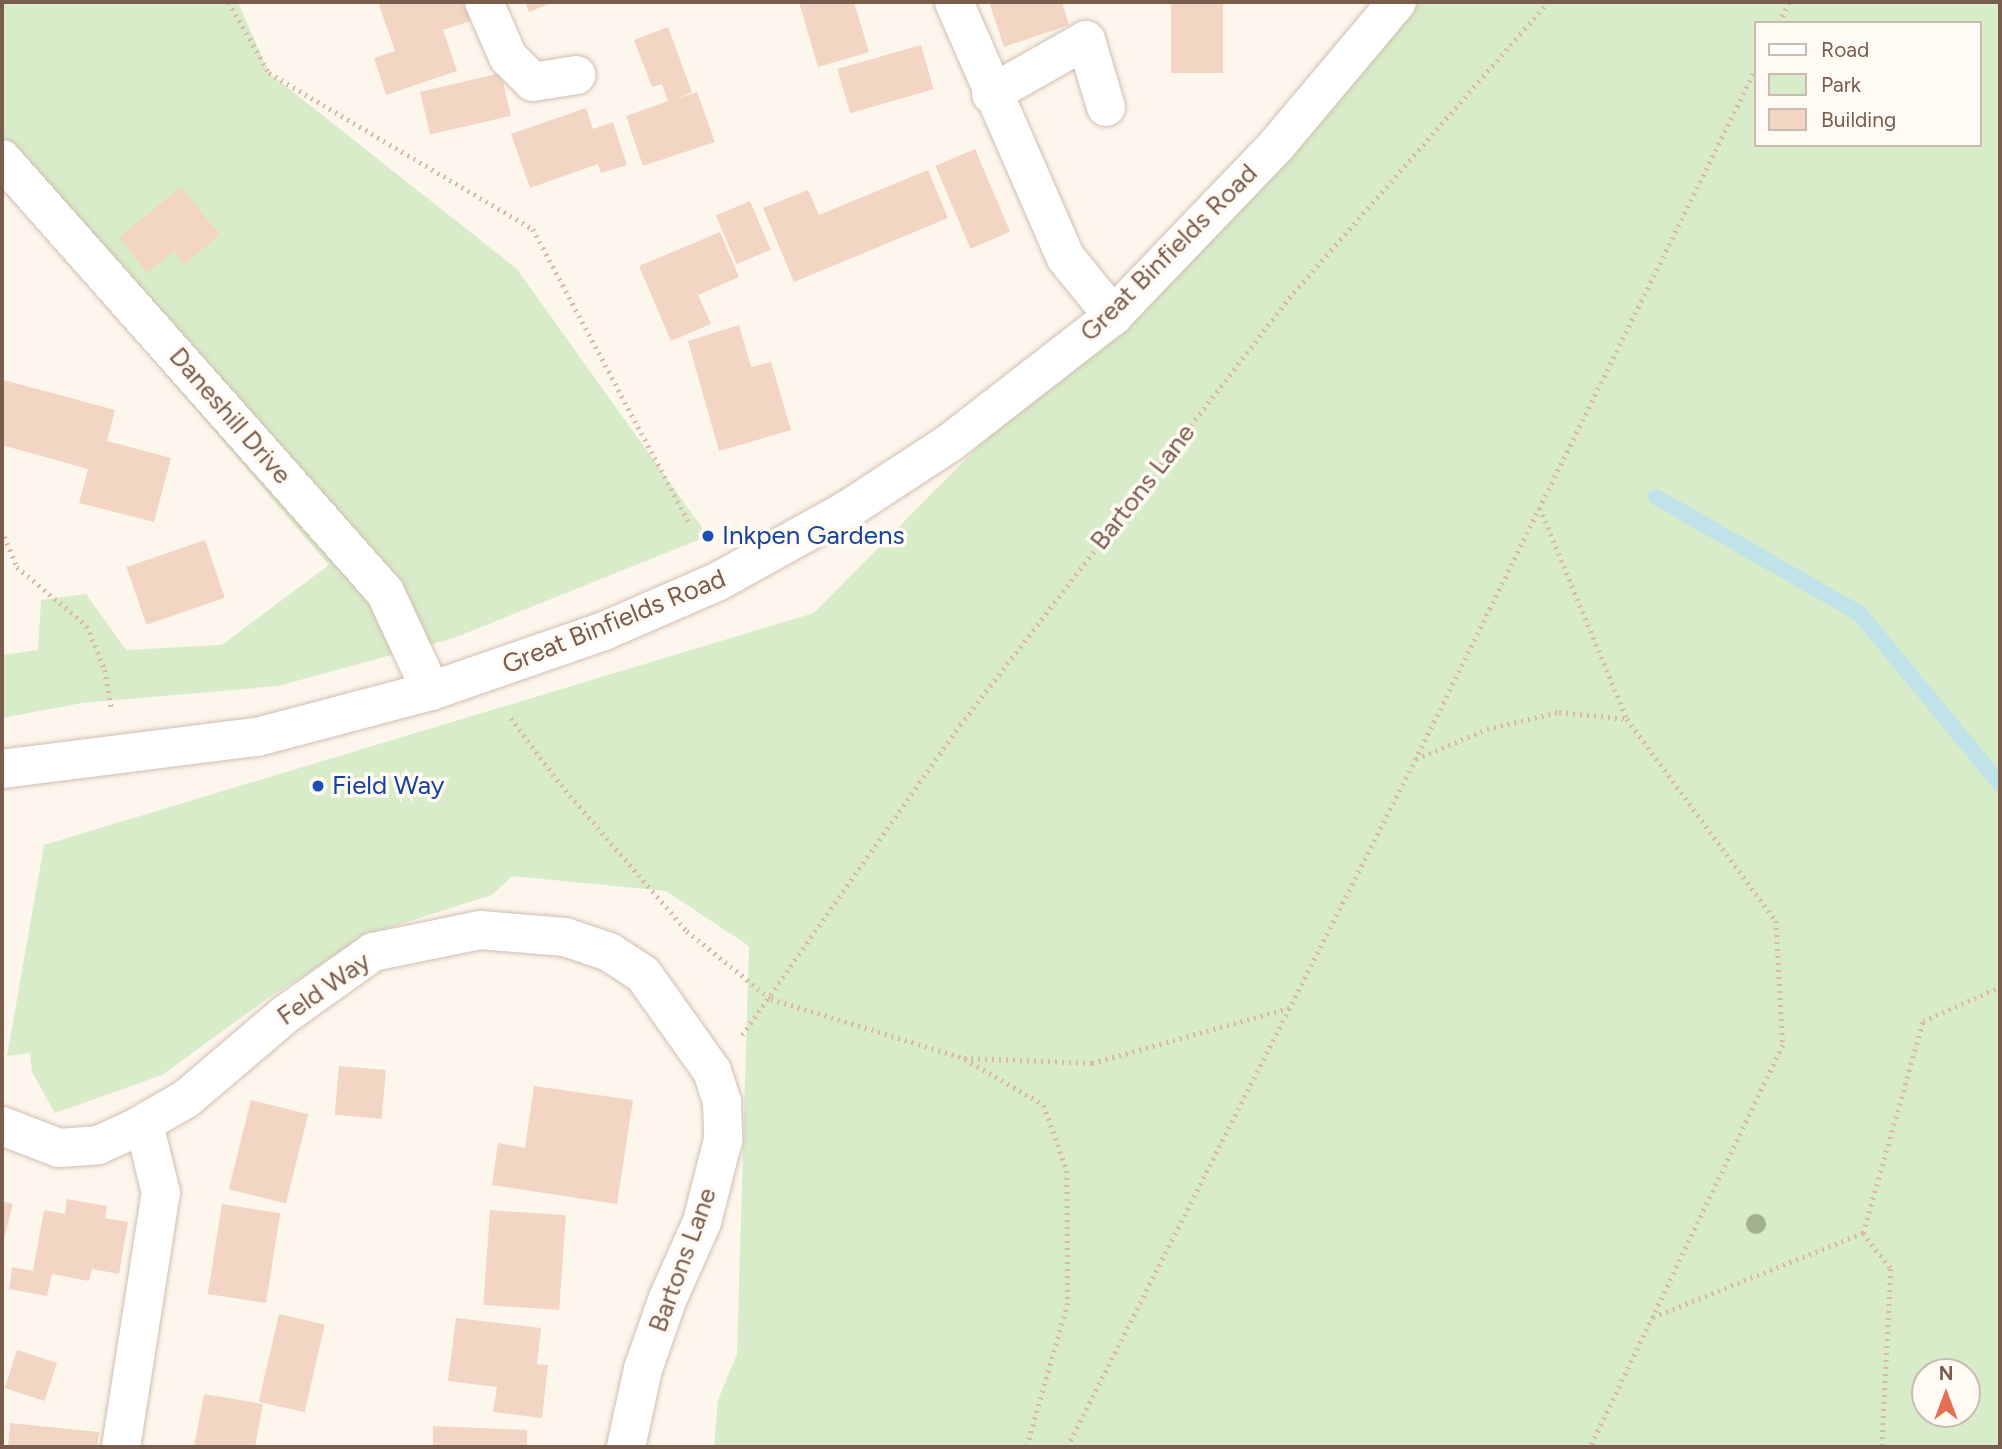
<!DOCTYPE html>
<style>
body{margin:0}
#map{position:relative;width:2002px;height:1449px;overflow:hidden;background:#fdf6ec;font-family:Figtree,sans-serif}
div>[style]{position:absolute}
.green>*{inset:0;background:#d8ecc9}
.stream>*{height:16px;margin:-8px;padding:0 8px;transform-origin:8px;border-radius:8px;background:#bfe3e8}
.building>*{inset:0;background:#f3d5c3;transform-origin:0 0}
.path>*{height:4.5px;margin-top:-2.25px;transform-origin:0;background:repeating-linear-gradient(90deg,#d9b8a5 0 2px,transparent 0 7px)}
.roads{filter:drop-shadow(0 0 2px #d1beb0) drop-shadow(0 0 2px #d1beb0)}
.minor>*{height:38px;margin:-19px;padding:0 19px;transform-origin:19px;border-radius:19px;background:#fff}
.trees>*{width:20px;height:20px;margin:-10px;border-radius:50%;background:#a0b28e}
.dots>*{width:19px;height:19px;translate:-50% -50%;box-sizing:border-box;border:4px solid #fffaf3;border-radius:50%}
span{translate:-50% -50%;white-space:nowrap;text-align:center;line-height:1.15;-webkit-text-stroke:7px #fffaf3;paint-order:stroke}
.street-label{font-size:26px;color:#7a5c4d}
.transit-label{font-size:26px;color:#164399}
.left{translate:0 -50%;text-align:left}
.frame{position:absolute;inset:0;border:4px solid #7a5c4d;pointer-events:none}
.legend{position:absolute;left:1754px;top:21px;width:228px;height:126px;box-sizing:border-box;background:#fffaf3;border:2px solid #cabbb1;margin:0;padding:9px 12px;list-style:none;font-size:21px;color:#7a5c4d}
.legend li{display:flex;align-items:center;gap:14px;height:35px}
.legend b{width:35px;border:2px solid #cabbb1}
.north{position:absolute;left:1911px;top:1358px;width:70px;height:70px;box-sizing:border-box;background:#fffaf3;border:2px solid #cabbb1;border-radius:50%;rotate:0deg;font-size:19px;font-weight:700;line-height:28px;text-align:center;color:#7a5c4d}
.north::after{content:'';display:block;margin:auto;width:24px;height:32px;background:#e76f51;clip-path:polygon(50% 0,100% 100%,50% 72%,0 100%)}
</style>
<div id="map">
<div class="green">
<i style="clip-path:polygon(2px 2px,238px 2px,269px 73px,517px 269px,708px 536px,454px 638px,278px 686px,82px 703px,2px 718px,2px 655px,38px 650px,41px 600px,86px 594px,126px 650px,222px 645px,329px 565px,2px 183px)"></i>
<i style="clip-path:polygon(evenodd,1416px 2px,2000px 2px,2000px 1447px,714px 1447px,718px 1400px,737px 1354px,749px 946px,666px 891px,512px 876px,492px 895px,369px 934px,264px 1001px,162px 1075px,55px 1113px,32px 1072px,30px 1053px,7px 1056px,44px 845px,814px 613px,1416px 2px,1755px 23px,1979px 23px,1979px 145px,1755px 145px,1755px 23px,1416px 2px,1925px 1372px,1967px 1372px,1967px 1414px,1925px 1414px,1925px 1372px)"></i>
</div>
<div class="stream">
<i style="left:1656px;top:497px;width:235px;rotate:29.8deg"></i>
<i style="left:1860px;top:614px;width:220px;rotate:50.5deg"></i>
</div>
<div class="building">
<i style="clip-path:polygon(378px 2px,471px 2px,477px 19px,443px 30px,457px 71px,386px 95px,374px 58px,395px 51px)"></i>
<i style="clip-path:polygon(525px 2px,554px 2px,529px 12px)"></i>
<i style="clip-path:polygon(799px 2px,854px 2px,869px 52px,818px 67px)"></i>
<i style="clip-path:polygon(989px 2px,1062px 2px,1069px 25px,1004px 47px)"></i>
<i style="left:1171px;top:2px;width:52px;height:71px"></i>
<i style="clip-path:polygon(668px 27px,692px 92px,676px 99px,697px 92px,715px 142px,643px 166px,626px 116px,668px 101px,662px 84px,652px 87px,634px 40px)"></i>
<i style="left:921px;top:45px;width:46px;height:87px;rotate:74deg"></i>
<i style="left:501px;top:73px;width:44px;height:83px;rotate:77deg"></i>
<i style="clip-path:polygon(586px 108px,593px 129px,613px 122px,627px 165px,601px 173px,598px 164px,530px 188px,511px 134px)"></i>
<i style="left:975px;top:149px;width:90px;height:43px;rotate:67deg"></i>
<i style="clip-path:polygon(928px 170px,948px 218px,794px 282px,763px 208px,808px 190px,819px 215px)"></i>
<i style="clip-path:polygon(181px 187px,220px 235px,184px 264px,174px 251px,147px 273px,119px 237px)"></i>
<i style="left:750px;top:201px;width:53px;height:37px;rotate:67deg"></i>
<i style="clip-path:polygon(720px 232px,739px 277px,698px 295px,711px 324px,671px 341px,639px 266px)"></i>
<i style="clip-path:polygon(739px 325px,751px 367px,771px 362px,791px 430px,719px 451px,688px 341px)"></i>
<i style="clip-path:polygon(4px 380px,115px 410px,107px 441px,171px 458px,154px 522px,79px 503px,88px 469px,2px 445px)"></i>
<i style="left:205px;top:540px;width:61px;height:83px;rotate:71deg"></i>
<i style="left:339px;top:1066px;width:47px;height:49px;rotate:5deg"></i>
<i style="clip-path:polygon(534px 1086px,633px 1100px,617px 1204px,492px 1185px,498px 1143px,525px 1148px)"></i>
<i style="left:251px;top:1100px;width:59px;height:92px;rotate:14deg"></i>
<i style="clip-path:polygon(67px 1199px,107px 1206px,105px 1218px,128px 1222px,119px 1274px,92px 1269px,89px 1281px,52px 1274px,47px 1296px,9px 1289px,12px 1267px,33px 1271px,44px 1210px,65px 1214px)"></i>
<i style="clip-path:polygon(2px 1201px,13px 1204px,3px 1243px,2px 1243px)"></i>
<i style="left:222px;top:1204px;width:59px;height:91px;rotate:9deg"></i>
<i style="left:490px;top:1210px;width:76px;height:95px;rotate:4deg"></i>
<i style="left:279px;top:1314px;width:47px;height:90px;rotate:13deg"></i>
<i style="clip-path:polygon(456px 1318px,541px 1328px,537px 1364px,548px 1365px,542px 1418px,493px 1412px,497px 1387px,448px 1381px)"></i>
<i style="left:17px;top:1350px;width:42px;height:40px;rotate:18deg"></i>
<i style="clip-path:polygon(204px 1394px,263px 1404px,255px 1447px,194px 1447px)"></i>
<i style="clip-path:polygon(10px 1423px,99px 1432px,97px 1447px,8px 1447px)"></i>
<i style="clip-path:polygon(433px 1426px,527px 1430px,527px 1447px,433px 1447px)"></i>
</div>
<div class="path">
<i style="left:229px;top:2px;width:81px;rotate:60.6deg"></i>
<i style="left:269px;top:73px;width:307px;rotate:30.6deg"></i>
<i style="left:533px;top:229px;width:331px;rotate:62deg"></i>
<i style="left:1779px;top:23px;width:23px;rotate:-65deg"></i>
<i style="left:1540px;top:508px;width:228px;rotate:67.6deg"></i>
<i style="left:1627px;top:719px;width:251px;rotate:53.6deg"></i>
<i style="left:1776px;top:921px;width:124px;rotate:86.8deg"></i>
<i style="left:1783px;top:1045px;width:446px;rotate:115.6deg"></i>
<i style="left:2px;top:530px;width:40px;rotate:68deg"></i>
<i style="left:17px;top:567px;width:92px;rotate:40.1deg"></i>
<i style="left:87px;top:626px;width:48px;rotate:67.8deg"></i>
<i style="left:105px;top:670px;width:42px;rotate:80.3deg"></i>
<i style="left:511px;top:718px;width:84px;rotate:53.3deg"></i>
<i style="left:561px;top:785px;width:193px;rotate:49.2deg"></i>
<i style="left:687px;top:931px;width:108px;rotate:39deg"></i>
<i style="left:771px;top:999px;width:202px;rotate:17deg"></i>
<i style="left:964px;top:1058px;width:128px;rotate:2.2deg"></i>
<i style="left:1092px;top:1063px;width:205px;rotate:-15.6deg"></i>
<i style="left:1416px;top:759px;width:77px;rotate:-22.9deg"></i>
<i style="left:1487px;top:729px;width:74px;rotate:-13.3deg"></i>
<i style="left:1559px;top:712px;width:68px;rotate:5.9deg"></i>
<i style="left:742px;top:1035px;width:379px;rotate:-54.9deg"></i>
<i style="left:960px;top:725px;width:539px;rotate:-52.39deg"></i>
<i style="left:1289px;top:298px;width:393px;rotate:-48.8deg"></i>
<i style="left:965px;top:1059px;width:91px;rotate:30.2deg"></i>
<i style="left:1044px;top:1105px;width:70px;rotate:70.8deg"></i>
<i style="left:1067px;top:1171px;width:132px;rotate:89.6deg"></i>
<i style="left:1068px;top:1303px;width:150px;rotate:105.9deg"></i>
<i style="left:1863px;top:1233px;width:220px;rotate:-74.2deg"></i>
<i style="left:1923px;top:1021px;width:84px;rotate:-23.8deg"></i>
<i style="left:1653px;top:1317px;width:226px;rotate:-21.8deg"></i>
<i style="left:1863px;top:1233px;width:46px;rotate:52.1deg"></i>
<i style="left:1891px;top:1269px;width:178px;rotate:92.9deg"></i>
<i style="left:1067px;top:1447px;width:770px;rotate:-63.14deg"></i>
<i style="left:1415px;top:760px;width:769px;rotate:-63.77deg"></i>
</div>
<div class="roads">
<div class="minor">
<i style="left:484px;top:2px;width:60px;rotate:66.4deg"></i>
<i style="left:508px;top:57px;width:35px;rotate:45deg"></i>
<i style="left:533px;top:82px;width:44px;rotate:-9.2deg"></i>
<i style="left:954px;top:2px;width:279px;rotate:66.4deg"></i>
<i style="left:1066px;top:258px;width:75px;rotate:51deg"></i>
<i style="left:991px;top:94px;width:109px;rotate:-29.6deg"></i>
<i style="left:1086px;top:40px;width:70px;rotate:73.4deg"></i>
<i style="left:2px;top:159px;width:578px;rotate:48.51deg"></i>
<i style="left:385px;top:592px;width:109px;rotate:65.1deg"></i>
<i style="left:2px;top:769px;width:257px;rotate:-7.2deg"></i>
<i style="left:257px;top:737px;width:180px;rotate:-14.8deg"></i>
<i style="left:431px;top:691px;width:183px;rotate:-19.1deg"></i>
<i style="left:604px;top:631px;width:125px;rotate:-23.5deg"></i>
<i style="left:719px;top:581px;width:146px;rotate:-29deg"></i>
<i style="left:847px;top:510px;width:121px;rotate:-33.2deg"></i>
<i style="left:948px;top:444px;width:209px;rotate:-37.8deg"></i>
<i style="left:1113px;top:316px;width:236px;rotate:-46.2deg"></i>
<i style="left:1276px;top:146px;width:188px;rotate:-50deg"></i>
<i style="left:2px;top:1126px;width:61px;rotate:21.1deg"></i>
<i style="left:59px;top:1148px;width:39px;rotate:-4deg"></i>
<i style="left:98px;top:1145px;width:37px;rotate:-24deg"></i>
<i style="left:132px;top:1130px;width:62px;rotate:-29.9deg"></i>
<i style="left:186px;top:1099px;width:131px;rotate:-40.4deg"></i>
<i style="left:286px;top:1014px;width:107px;rotate:-35.5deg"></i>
<i style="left:373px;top:952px;width:109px;rotate:-11.6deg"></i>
<i style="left:480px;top:930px;width:85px;rotate:4.7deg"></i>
<i style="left:565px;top:937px;width:46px;rotate:18.8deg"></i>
<i style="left:609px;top:952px;width:40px;rotate:32.9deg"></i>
<i style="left:643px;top:974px;width:119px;rotate:54.6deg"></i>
<i style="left:712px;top:1071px;width:33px;rotate:72deg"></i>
<i style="left:722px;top:1102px;width:38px;rotate:88deg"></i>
<i style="left:723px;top:1140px;width:85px;rotate:104.4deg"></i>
<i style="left:702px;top:1222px;width:83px;rotate:114.1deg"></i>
<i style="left:668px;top:1298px;width:75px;rotate:109.4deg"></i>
<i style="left:643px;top:1369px;width:80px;rotate:102.3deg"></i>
<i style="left:121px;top:1447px;width:257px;rotate:-81.1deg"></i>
<i style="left:161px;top:1193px;width:71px;rotate:-103.8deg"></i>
</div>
</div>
<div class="trees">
<i style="left:1756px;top:1224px"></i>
</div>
<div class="dots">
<i style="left:708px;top:536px;background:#1a4fb4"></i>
<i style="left:318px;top:786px;background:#1a4fb4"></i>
</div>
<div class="street-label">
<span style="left:1169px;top:253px;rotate:-45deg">Great Binfields Road</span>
<span style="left:230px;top:416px;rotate:49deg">Daneshill Drive</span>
<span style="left:1143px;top:487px;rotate:-52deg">Bartons Lane</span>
<span style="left:614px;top:622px;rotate:-22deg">Great Binfields Road</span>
<span style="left:324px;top:989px;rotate:-35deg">Feld Way</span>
<span style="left:683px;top:1260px;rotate:-70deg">Bartons Lane</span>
</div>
<div class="transit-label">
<span class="left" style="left:722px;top:536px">Inkpen Gardens</span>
<span class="left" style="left:332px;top:786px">Field Way</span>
</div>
<div class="frame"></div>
<ul class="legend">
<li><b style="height:9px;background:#fff"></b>Road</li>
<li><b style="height:19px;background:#d8ecc9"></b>Park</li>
<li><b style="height:19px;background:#f3d5c3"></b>Building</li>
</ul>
<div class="north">N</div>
</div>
